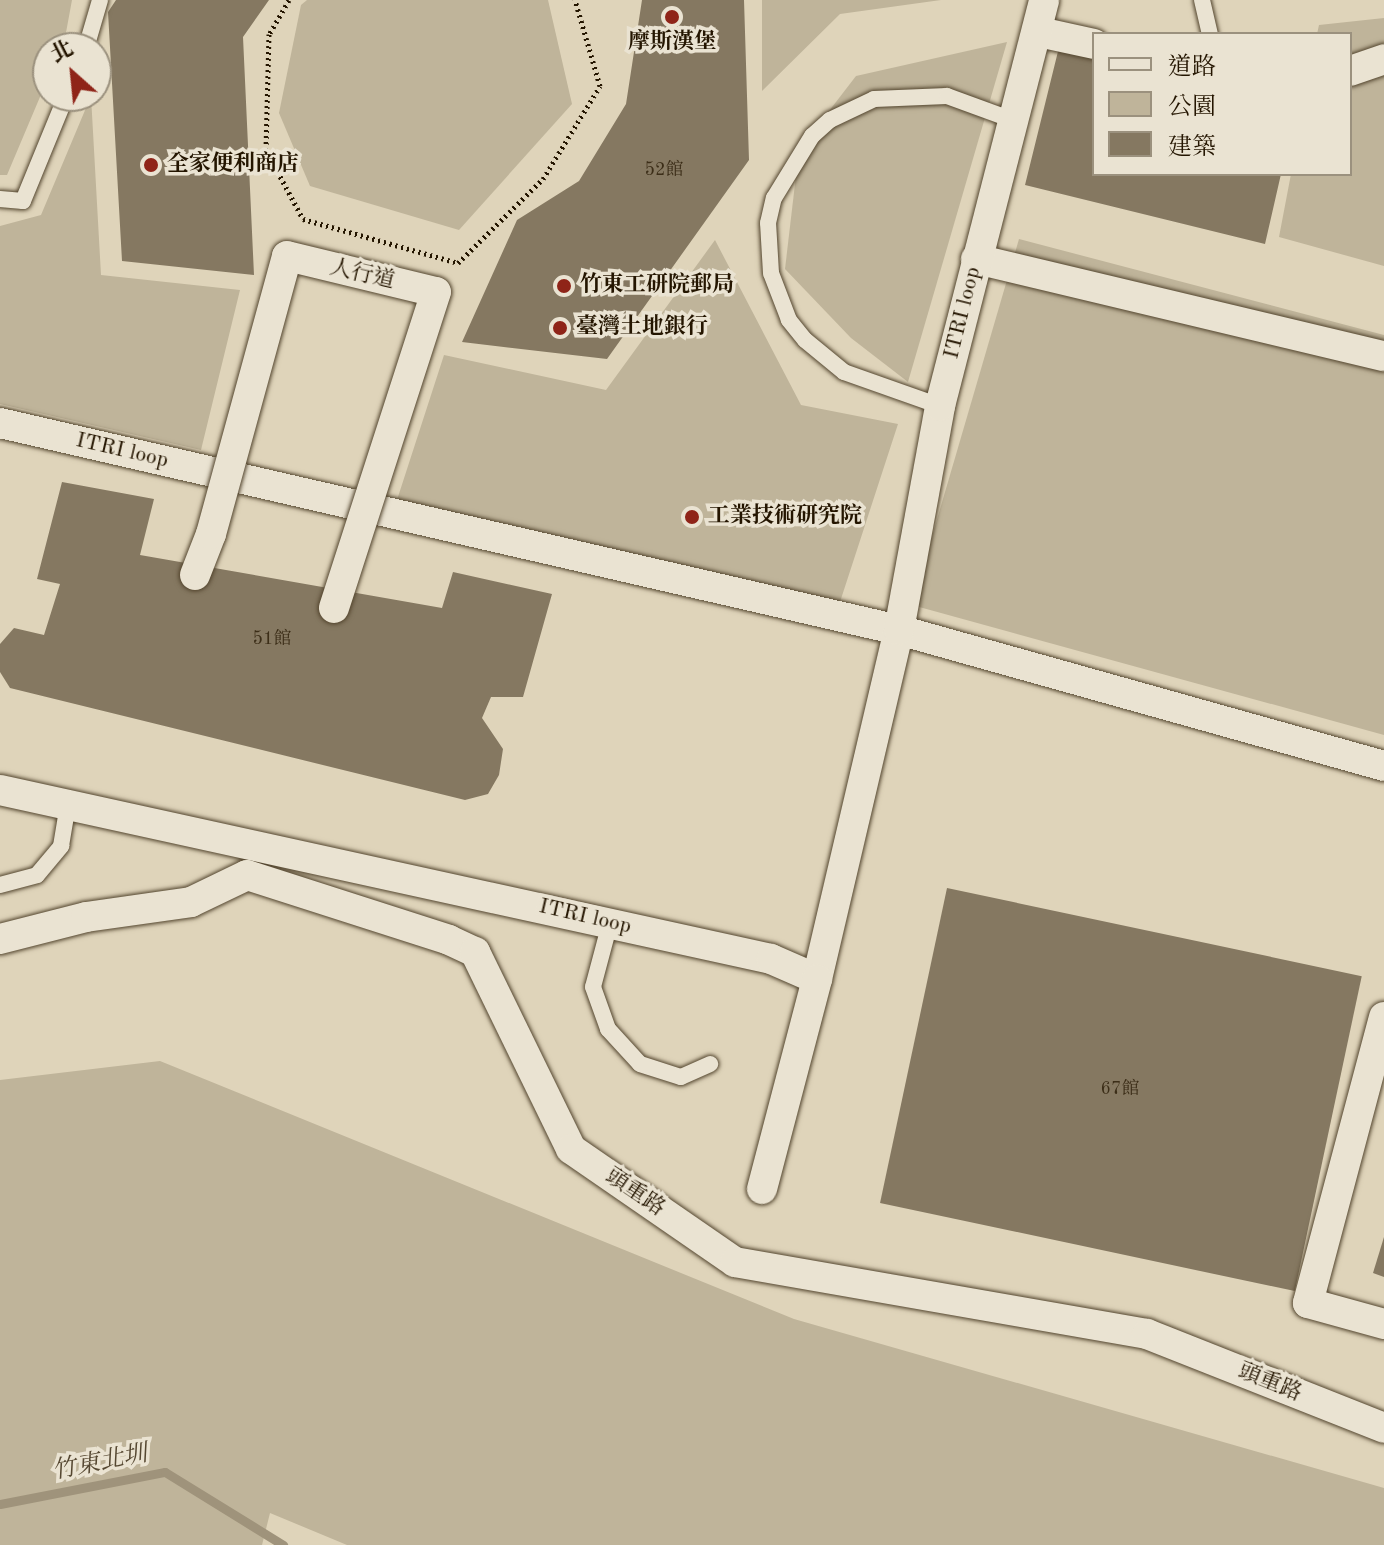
<!DOCTYPE html>
<meta charset="utf-8">
<style>
body{margin:0}
#map{position:relative;width:1384px;height:1545px;overflow:hidden;background:#dfd4ba;font-family:"Old Standard TT","Noto Serif TC",serif}
div>[style]{position:absolute}
.green>*{inset:0;background:#bfb49a}
.stream>*{height:9px;margin:-4.5px;padding:0 4.5px;transform-origin:4.5px;border-radius:4.5px;background:#9f937b}
.building>*{inset:0;background:#857861;transform-origin:0 0}
.path>*{height:5px;margin-top:-2.5px;transform-origin:0;background:repeating-linear-gradient(90deg,#241500 0 2px,transparent 0 6px)}
.roads{filter:drop-shadow(0 0 2px #53452e) drop-shadow(0 0 2px #53452e)}
.lane>*{height:16px;margin:-8px;padding:0 8px;transform-origin:8px;border-radius:8px;background:#eae3d2}
.street>*{height:30px;margin:-15px;padding:0 15px;transform-origin:15px;border-radius:15px;background:#eae3d2}
.bridges{filter:drop-shadow(0 0 2px #53452e) drop-shadow(0 0 2px #53452e)}
.street-bridge>*{height:30px;margin:-15px;padding:0 15px;transform-origin:15px;border-radius:15px;background:#eae3d2}
.dots>*{width:22px;height:22px;translate:-50% -50%;box-sizing:border-box;border:4px solid #eae3d2;border-radius:50%}
span{translate:-50% -50%;white-space:nowrap;text-align:center;line-height:1.15;-webkit-text-stroke:7px #eae3d2;paint-order:stroke}
.number-label{font-size:18px;color:#3c2e18}
.number-label span{-webkit-text-stroke-width:0}
.poi-label{font-size:22px;color:#241500;font-weight:700}
.left{translate:0 -50%;text-align:left}
.street-label{font-size:22px;color:#241500}
.water-label{font-size:24px;color:#554731;font-style:italic}
.legend{position:absolute;left:1092px;top:32px;width:260px;height:144px;box-sizing:border-box;background:#eae3d2;border:2px solid #9b917e;margin:0;padding:10px 14px;list-style:none;font-size:24px;color:#241500}
.legend li{display:flex;align-items:center;gap:16px;height:40px}
.legend b{width:40px;border:2px solid #9b917e}
.north{position:absolute;left:32px;top:32px;width:80px;height:80px;box-sizing:border-box;background:#eae3d2;border:2px solid #9b917e;border-radius:50%;rotate:333deg;font-size:22px;font-weight:700;line-height:32px;text-align:center;color:#241500}
.north::after{content:'';display:block;margin:auto;width:28px;height:36px;background:#8f2418;clip-path:polygon(50% 0,100% 100%,50% 72%,0 100%)}
</style>
<div id="map">
<div class="green">
<i style="clip-path:polygon(0 0,72px 0,65px 38px,61px 48px,48px 48px,48px 78px,7px 175px,0 175px)"></i>
<i style="clip-path:polygon(307px 0,548px 0,572px 104px,459px 230px,310px 186px,279px 113px,301px 5px)"></i>
<i style="clip-path:polygon(762px 0,941px 0,840px 14px,762px 91px)"></i>
<i style="clip-path:polygon(1384px 18px,1384px 266px,1279px 237px,1291px 174px,1350px 174px,1350px 34px,1317px 34px,1319px 25px)"></i>
<i style="clip-path:polygon(1007px 42px,908px 382px,851px 338px,785px 269px,799px 150px,856px 76px)"></i>
<i style="clip-path:polygon(91px 96px,101px 275px,240px 290px,201px 450px,0 404px,0 226px,41px 215px)"></i>
<i style="clip-path:polygon(1019px 239px,1384px 335px,1384px 735px,912px 605px)"></i>
<i style="clip-path:polygon(715px 240px,801px 405px,898px 424px,840px 602px,396px 503px,444px 355px,606px 390px)"></i>
<i style="clip-path:polygon(160px 1061px,794px 1319px,1384px 1488px,1384px 1545px,347px 1545px,270px 1513px,262px 1545px,0 1545px,0 1080px)"></i>
</div>
<div class="stream">
<i style="left:0;top:1504px;width:168px;rotate:-11deg"></i>
<i style="left:165px;top:1472px;width:139px;rotate:31.7deg"></i>
</div>
<div class="building">
<i style="clip-path:polygon(116px 0,269px 0,243px 37px,254px 275px,122px 261px,108px 12px)"></i>
<i style="clip-path:polygon(642px 0,744px 0,749px 160px,607px 359px,462px 342px,517px 220px,579px 181px,626px 104px)"></i>
<i style="clip-path:polygon(1065px 23px,1106px 33px,1094px 34px,1094px 174px,1281px 174px,1265px 244px,1025px 185px)"></i>
<i style="clip-path:polygon(62px 482px,154px 499px,140px 555px,442px 608px,453px 572px,552px 594px,523px 697px,491px 697px,482px 718px,503px 749px,499px 775px,488px 794px,465px 800px,10px 688px,0 672px,0 644px,14px 628px,44px 635px,60px 584px,37px 579px)"></i>
<i style="left:947px;top:888px;width:424px;height:322px;rotate:12deg"></i>
<i style="clip-path:polygon(1384px 1237px,1384px 1277px,1373px 1273px)"></i>
</div>
<div class="path">
<i style="left:289px;top:0;width:39px;rotate:120deg"></i>
<i style="left:269px;top:34px;width:116px;rotate:91.5deg"></i>
<i style="left:266px;top:150px;width:78px;rotate:61.8deg"></i>
<i style="left:303px;top:219px;width:161px;rotate:15.8deg"></i>
<i style="left:458px;top:263px;width:120px;rotate:-44.7deg"></i>
<i style="left:543px;top:179px;width:109px;rotate:-58.5deg"></i>
<i style="left:600px;top:86px;width:90px;rotate:-106.2deg"></i>
</div>
<div class="roads">
<div class="lane">
<i style="left:1202px;top:0;width:35px;rotate:77deg"></i>
<i style="left:86px;top:48px;width:50px;rotate:-73.7deg"></i>
<i style="left:0;top:199px;width:23px;rotate:5deg"></i>
<i style="left:23px;top:201px;width:113px;rotate:-67.7deg"></i>
<i style="left:940px;top:406px;width:102px;rotate:-160.5deg"></i>
<i style="left:844px;top:372px;width:50px;rotate:-140.6deg"></i>
<i style="left:805px;top:340px;width:26px;rotate:-129deg"></i>
<i style="left:789px;top:320px;width:50px;rotate:-111deg"></i>
<i style="left:771px;top:273px;width:50px;rotate:-93.4deg"></i>
<i style="left:768px;top:223px;width:26px;rotate:-77deg"></i>
<i style="left:774px;top:198px;width:73px;rotate:-58.5deg"></i>
<i style="left:812px;top:136px;width:24px;rotate:-42deg"></i>
<i style="left:830px;top:120px;width:49px;rotate:-25.5deg"></i>
<i style="left:874px;top:99px;width:73px;rotate:-2.4deg"></i>
<i style="left:947px;top:96px;width:67px;rotate:20.1deg"></i>
<i style="left:0;top:885px;width:38px;rotate:-15deg"></i>
<i style="left:37px;top:875px;width:38px;rotate:-50deg"></i>
<i style="left:61px;top:846px;width:43px;rotate:-80.5deg"></i>
<i style="left:610px;top:923px;width:66px;rotate:104.9deg"></i>
<i style="left:593px;top:987px;width:45px;rotate:70.3deg"></i>
<i style="left:608px;top:1029px;width:47px;rotate:47.6deg"></i>
<i style="left:640px;top:1064px;width:43px;rotate:17.6deg"></i>
<i style="left:681px;top:1077px;width:32px;rotate:-24deg"></i>
</div>
<div class="street">
<i style="left:1039px;top:32px;width:56px;rotate:12.3deg"></i>
<i style="left:1350px;top:71px;width:36px;rotate:-19deg"></i>
<i style="left:976px;top:259px;width:419px;rotate:13.4deg"></i>
<i style="left:0;top:423px;width:923px;rotate:12.97deg"></i>
<i style="left:899px;top:630px;width:504px;rotate:15.66deg"></i>
<i style="left:0;top:790px;width:789px;rotate:12.36deg"></i>
<i style="left:771px;top:959px;width:50px;rotate:23.5deg"></i>
<i style="left:817px;top:979px;width:359px;rotate:-76.8deg"></i>
<i style="left:899px;top:630px;width:228px;rotate:-79.6deg"></i>
<i style="left:940px;top:406px;width:419px;rotate:-75.6deg"></i>
<i style="left:0;top:939px;width:89px;rotate:-14.3deg"></i>
<i style="left:86px;top:917px;width:106px;rotate:-8.1deg"></i>
<i style="left:191px;top:902px;width:62px;rotate:-25.7deg"></i>
<i style="left:247px;top:875px;width:212px;rotate:17.8deg"></i>
<i style="left:449px;top:940px;width:29px;rotate:25deg"></i>
<i style="left:475px;top:952px;width:219px;rotate:64deg"></i>
<i style="left:571px;top:1149px;width:199px;rotate:34.6deg"></i>
<i style="left:735px;top:1262px;width:418px;rotate:9.9deg"></i>
<i style="left:1147px;top:1334px;width:255px;rotate:21.6deg"></i>
<i style="left:1384px;top:1017px;width:296px;rotate:104.9deg"></i>
<i style="left:1308px;top:1303px;width:79px;rotate:15.4deg"></i>
<i style="left:762px;top:1189px;width:217px;rotate:-75.3deg"></i>
</div>
</div>
<div class="bridges">
<div class="street-bridge">
<i style="left:195px;top:575px;width:44px;rotate:-68.7deg"></i>
<i style="left:211px;top:534px;width:288px;rotate:-74.7deg"></i>
<i style="left:287px;top:256px;width:153px;rotate:13.6deg"></i>
<i style="left:436px;top:292px;width:332px;rotate:107.9deg"></i>
</div>
</div>
<div class="dots">
<i style="left:672px;top:17px;background:#8f2418"></i>
<i style="left:151px;top:165px;background:#8f2418"></i>
<i style="left:564px;top:286px;background:#8f2418"></i>
<i style="left:560px;top:328px;background:#8f2418"></i>
<i style="left:692px;top:517px;background:#8f2418"></i>
</div>
<div class="number-label">
<span style="left:664px;top:170px">52館</span>
<span style="left:272px;top:639px">51館</span>
<span style="left:1120px;top:1089px">67館</span>
</div>
<div class="poi-label">
<span style="left:672px;top:43px">摩斯漢堡</span>
<span class="left" style="left:167px;top:165px">全家便利商店</span>
<span class="left" style="left:580px;top:286px">竹東工研院郵局</span>
<span class="left" style="left:576px;top:328px">臺灣土地銀行</span>
<span class="left" style="left:708px;top:517px">工業技術研究院</span>
</div>
<div class="street-label">
<span style="left:362px;top:275px;rotate:13deg">人行道</span>
<span style="left:963px;top:313px;rotate:-76deg">ITRI loop</span>
<span style="left:122px;top:451px;rotate:13deg">ITRI loop</span>
<span style="left:585px;top:917px;rotate:13deg">ITRI loop</span>
<span style="left:635px;top:1193px;rotate:34deg">頭重路</span>
<span style="left:1270px;top:1383px;rotate:22deg">頭重路</span>
</div>
<div class="water-label">
<span style="left:100px;top:1464px;rotate:-11deg">竹東北圳</span>
</div>
<ul class="legend">
<li><b style="height:10px;background:#eae3d2"></b>道路</li>
<li><b style="height:22px;background:#bfb49a"></b>公園</li>
<li><b style="height:22px;background:#857861"></b>建築</li>
</ul>
<div class="north">北</div>
</div>
